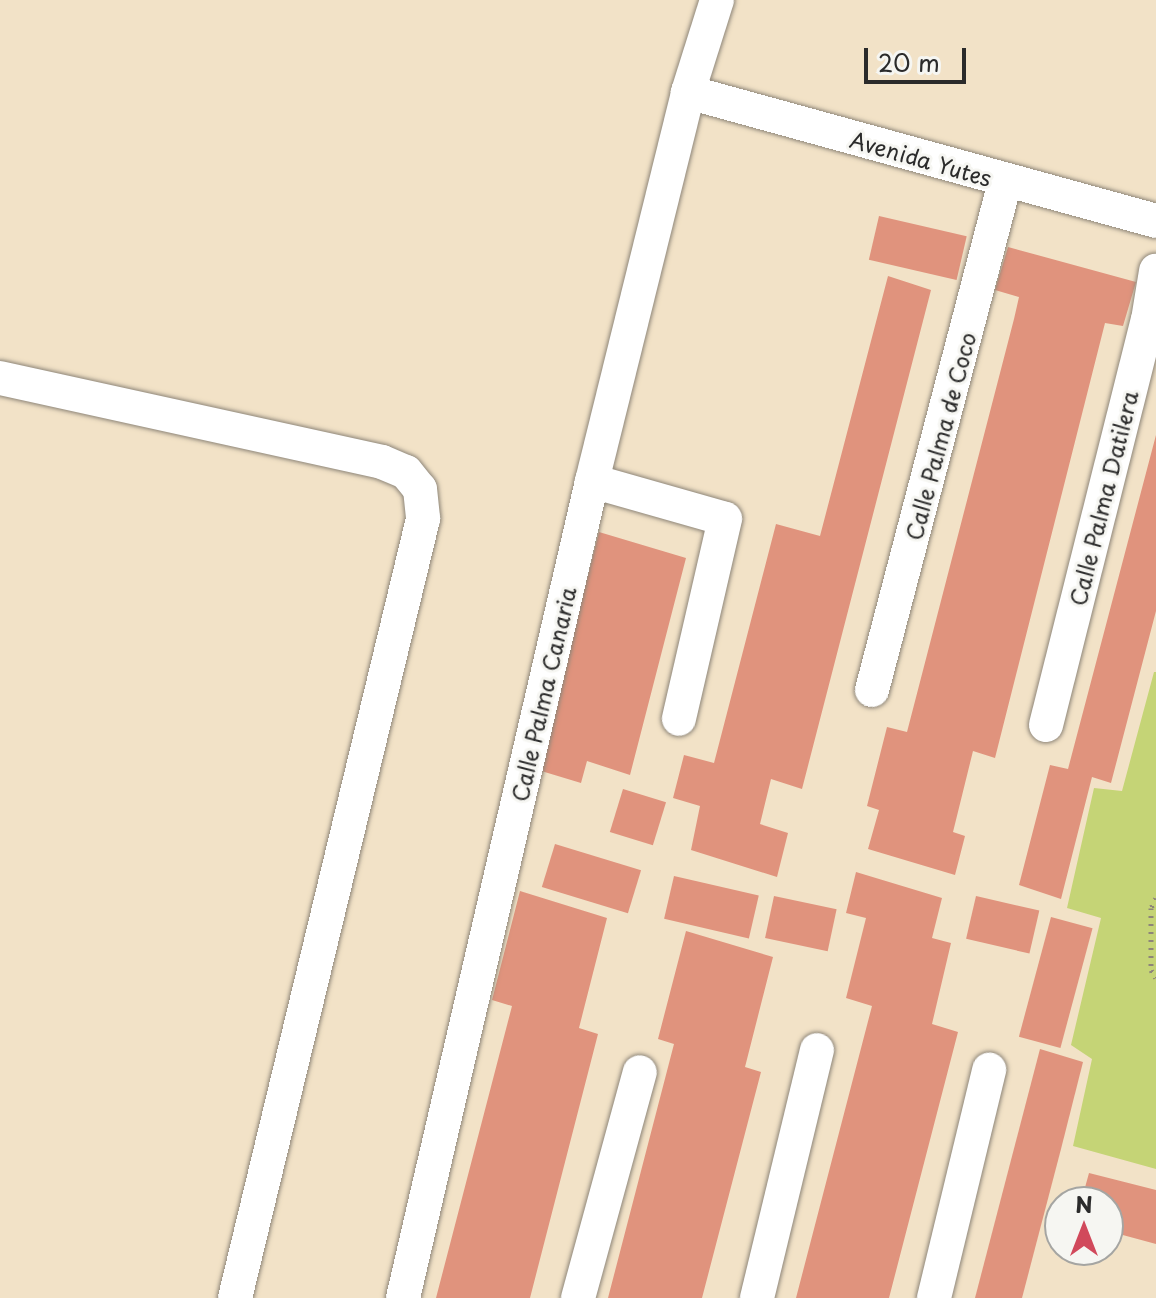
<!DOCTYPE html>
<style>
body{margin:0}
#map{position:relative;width:1156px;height:1298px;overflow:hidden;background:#f2e2c7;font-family:"Playpen Sans",sans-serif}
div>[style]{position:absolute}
.green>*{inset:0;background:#c5d476}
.building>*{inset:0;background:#e0937d;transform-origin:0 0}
.path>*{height:5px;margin-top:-2.5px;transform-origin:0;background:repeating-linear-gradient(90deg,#8e8679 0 2px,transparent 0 8px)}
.roads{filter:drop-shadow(0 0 2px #8e8679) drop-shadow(0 0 2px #8e8679)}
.minor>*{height:34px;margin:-17px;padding:0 17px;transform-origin:17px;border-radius:17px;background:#fff}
span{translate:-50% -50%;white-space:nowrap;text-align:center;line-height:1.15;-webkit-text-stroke:6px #f6f6f2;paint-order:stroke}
.street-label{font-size:22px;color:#2b2b2b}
.north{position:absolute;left:1044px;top:1186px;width:80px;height:80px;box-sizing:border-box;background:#f6f6f2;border:2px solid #a5a5a2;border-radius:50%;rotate:0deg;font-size:22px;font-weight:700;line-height:32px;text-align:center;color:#2b2b2b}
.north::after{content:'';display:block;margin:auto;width:28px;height:36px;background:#d1495b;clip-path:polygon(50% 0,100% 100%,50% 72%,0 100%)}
.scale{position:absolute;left:864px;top:48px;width:102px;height:36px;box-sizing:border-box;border:4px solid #2b2b2b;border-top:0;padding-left:10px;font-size:24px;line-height:28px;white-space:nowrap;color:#2b2b2b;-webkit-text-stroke:6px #f6f6f2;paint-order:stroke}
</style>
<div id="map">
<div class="green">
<i style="clip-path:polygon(1154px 672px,1156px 672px,1156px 1169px,1073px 1146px,1092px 1059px,1071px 1045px,1101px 918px,1067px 908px,1094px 788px,1122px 791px)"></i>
</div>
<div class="building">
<i style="left:879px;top:216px;width:90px;height:45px;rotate:13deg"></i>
<i style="clip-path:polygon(1008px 247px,1136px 282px,1123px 326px,1105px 323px,995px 758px,973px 751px,953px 832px,965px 836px,955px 875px,868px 849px,879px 810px,867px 806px,887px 727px,907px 732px,1014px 319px,1019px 297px,995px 290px)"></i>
<i style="clip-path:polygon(888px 276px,931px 290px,802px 789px,771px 779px,760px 824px,788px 833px,777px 877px,691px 850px,700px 806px,673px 798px,684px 755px,714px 763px,776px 524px,820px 536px)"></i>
<i style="clip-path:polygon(1156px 435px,1156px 611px,1111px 783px,1092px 777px,1061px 899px,1019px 885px,1050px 765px,1068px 769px)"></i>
<i style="clip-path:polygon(599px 532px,686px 558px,630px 775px,587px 761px,581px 783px,538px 770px)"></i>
<i style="left:623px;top:789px;width:45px;height:45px;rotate:17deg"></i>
<i style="left:555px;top:844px;width:90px;height:45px;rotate:17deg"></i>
<i style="clip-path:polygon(856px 872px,942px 898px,932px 938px,951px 943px,932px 1024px,958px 1032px,889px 1298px,796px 1298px,872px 1006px,846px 998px,866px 918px,846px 913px)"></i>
<i style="left:674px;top:876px;width:87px;height:44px;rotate:13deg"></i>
<i style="clip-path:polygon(520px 891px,607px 918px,579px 1028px,598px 1034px,530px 1298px,436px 1298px,512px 1006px,492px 1000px)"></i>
<i style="left:774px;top:896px;width:64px;height:43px;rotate:12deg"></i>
<i style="left:976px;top:896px;width:65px;height:44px;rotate:13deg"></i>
<i style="left:1051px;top:917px;width:43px;height:124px;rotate:15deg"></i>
<i style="clip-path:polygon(686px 931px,773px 957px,745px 1067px,761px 1072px,702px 1298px,608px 1298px,674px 1044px,658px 1039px)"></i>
<i style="clip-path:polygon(1040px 1049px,1083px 1062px,1061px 1149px,1022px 1298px,975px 1298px)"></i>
<i style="clip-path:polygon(1089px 1173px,1156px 1190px,1156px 1244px,1108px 1231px,1108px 1202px,1081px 1202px)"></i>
</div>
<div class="path">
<i style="left:1156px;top:898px;width:11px;rotate:117deg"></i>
<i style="left:1151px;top:908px;width:62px;rotate:90deg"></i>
<i style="left:1151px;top:970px;width:9px;rotate:58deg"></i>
</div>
<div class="roads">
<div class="minor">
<i style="left:688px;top:92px;width:485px;rotate:15.4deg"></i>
<i style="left:0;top:378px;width:391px;rotate:12.4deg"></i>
<i style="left:382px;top:462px;width:26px;rotate:23deg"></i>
<i style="left:406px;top:472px;width:22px;rotate:51deg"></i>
<i style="left:420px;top:489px;width:30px;rotate:84deg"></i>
<i style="left:423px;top:519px;width:801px;rotate:103.57deg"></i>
<i style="left:592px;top:481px;width:138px;rotate:15.9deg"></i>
<i style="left:725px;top:519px;width:205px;rotate:103deg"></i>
<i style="left:872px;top:690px;width:525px;rotate:-75.33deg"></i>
<i style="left:1046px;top:725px;width:418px;rotate:-75.9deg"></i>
<i style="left:1148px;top:320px;width:50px;rotate:-80.7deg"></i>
<i style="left:403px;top:1298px;width:839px;rotate:-76.97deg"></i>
<i style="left:592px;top:481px;width:401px;rotate:-76.1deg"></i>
<i style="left:688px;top:92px;width:96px;rotate:-72.5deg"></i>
<i style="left:578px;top:1298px;width:234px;rotate:-74.7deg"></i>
<i style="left:757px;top:1298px;width:255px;rotate:-76.4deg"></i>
<i style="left:934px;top:1298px;width:235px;rotate:-76.4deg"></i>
</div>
</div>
<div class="street-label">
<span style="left:921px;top:158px;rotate:16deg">Avenida Yutes</span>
<span style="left:940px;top:436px;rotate:-75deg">Calle Palma de Coco</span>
<span style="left:1103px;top:498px;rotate:-76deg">Calle Palma Datilera</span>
<span style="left:543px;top:694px;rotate:-77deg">Calle Palma Canaria</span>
</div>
<div class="north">N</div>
<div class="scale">20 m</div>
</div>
